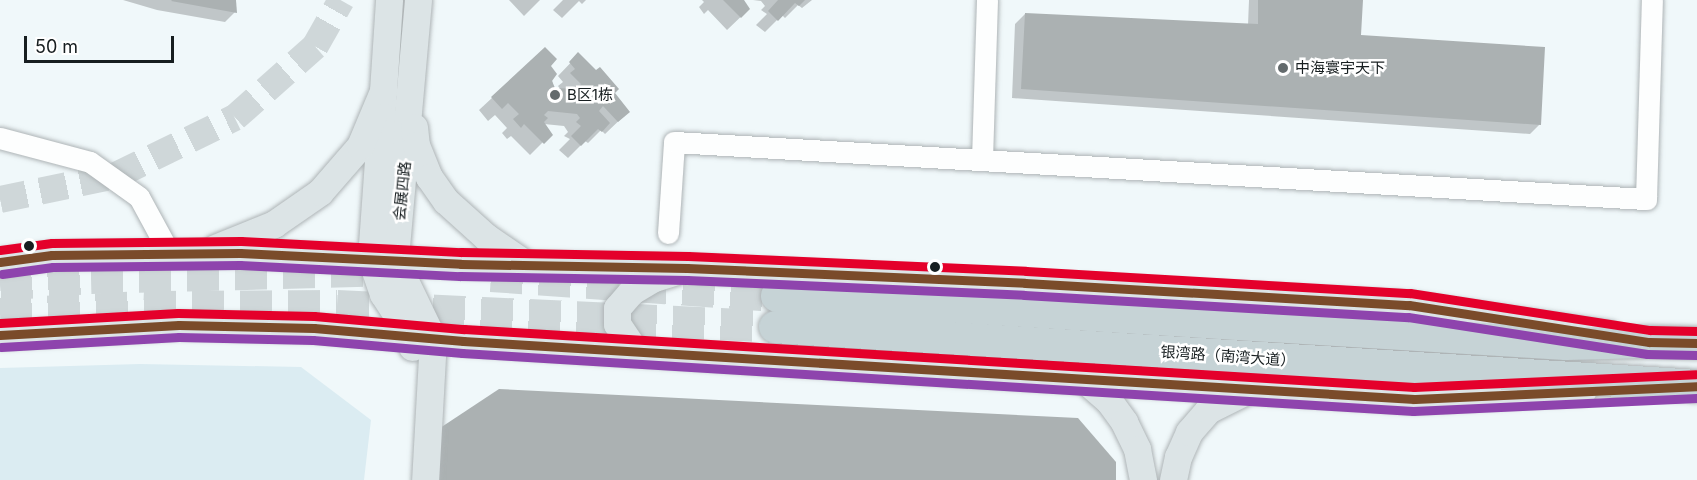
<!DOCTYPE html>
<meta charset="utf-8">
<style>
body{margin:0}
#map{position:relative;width:1697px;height:480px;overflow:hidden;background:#f0f8fa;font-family:Inter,"Noto Sans SC",sans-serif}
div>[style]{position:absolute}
.built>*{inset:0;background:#dbecf2}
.shadow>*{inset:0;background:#0003}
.building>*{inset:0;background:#abb1b2}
.major-tunnel>*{height:27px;margin-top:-13.5px;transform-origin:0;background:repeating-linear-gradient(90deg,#cfd7d9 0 27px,transparent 0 41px)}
.highway-tunnel>*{height:32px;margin-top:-16px;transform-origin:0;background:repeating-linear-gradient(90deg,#cfd7d9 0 32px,transparent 0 48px)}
.roads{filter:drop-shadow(0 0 2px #aeb4b6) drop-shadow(0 0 2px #aeb4b6)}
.minor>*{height:21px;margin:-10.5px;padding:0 10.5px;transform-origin:10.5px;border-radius:10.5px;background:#fdfefe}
.major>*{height:27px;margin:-13.5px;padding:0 13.5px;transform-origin:13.5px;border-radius:13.5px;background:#dce4e6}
.highway>*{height:32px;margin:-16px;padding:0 16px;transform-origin:16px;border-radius:16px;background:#c6d3d6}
.bus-1>*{height:9px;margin:-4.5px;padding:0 4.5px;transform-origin:4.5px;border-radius:4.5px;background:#7a4b2a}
.bus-2>*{height:9px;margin:-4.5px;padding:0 4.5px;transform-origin:4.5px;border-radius:4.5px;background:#8e44ad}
.bus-3>*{height:9px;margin:-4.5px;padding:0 4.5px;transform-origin:4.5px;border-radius:4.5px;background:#e4002b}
.dots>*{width:16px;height:16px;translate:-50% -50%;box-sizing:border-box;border:3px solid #fff;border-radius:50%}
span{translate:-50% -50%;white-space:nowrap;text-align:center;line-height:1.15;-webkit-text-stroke:5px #fff;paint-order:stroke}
.poi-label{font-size:15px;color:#171e20}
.left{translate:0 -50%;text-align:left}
.street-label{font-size:15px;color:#171e20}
.scale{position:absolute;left:24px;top:36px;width:150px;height:27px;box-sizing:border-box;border:3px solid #171e20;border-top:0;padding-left:8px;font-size:18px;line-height:21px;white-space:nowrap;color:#171e20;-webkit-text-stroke:4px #fff;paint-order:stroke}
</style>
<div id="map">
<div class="built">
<i style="clip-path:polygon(140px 364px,301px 367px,371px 420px,364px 480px,0 480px,0 368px)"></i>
</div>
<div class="shadow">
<i style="clip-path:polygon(123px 0,235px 0,235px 12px,225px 22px,157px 10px)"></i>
<i style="clip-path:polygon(509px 0,540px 0,524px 16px)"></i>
<i style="clip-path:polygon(563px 0,586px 0,582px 4px,579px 1px,562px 18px,553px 10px)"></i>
<i style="clip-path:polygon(702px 0,742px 0,749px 9px,727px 30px,708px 10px,704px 14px,699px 7px,704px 2px)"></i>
<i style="clip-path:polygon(753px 0,812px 0,802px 8px,798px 5px,785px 18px,782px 15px,765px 32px,756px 25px,767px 14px,761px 10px,765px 6px,761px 1px)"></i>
<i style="clip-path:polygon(1249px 0,1361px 0,1359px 37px,1540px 124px,1530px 134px,1012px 98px,1015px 24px,1025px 14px,1248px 25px)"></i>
<i style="clip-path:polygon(545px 49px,554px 89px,561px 90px,558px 86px,563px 82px,558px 76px,578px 55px,628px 112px,605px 134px,601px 130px,588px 143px,585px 141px,568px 158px,559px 150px,570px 139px,564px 136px,568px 132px,564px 126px,544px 124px,551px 134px,530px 155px,511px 136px,507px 139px,502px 133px,507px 128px,495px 115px,488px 121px,479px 110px)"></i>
</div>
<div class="building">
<i style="clip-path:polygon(172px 0,236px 0,237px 13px,171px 1px)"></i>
<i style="clip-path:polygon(723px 0,744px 0,750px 9px,741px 18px)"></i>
<i style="clip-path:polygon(778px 0,805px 0,799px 6px,795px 3px,778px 21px,768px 11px)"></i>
<i style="clip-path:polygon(1258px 0,1363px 0,1361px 35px,1545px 47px,1541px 125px,1021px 89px,1025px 13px,1258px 24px)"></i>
<i style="clip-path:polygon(545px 47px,557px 59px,551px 66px,557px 74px,552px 81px,555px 88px,577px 89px,581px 84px,570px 73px,575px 69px,569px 62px,578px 52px,596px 70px,600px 67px,619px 89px,615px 93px,630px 112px,618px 122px,603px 106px,599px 111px,610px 123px,602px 132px,598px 129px,581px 146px,571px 136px,581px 126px,576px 122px,580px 118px,577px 114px,548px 111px,544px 115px,548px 118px,544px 122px,553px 135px,544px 144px,524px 124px,521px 128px,513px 119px,519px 114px,508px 103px,502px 109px,491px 97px)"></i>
<i style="clip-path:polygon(499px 389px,1078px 418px,1116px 462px,1116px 480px,437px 480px,437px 430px)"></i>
</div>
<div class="major-tunnel">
<i style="left:0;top:199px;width:118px;rotate:-11.7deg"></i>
<i style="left:116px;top:175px;width:132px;rotate:-26deg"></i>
<i style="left:235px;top:117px;width:107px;rotate:-41.6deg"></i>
<i style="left:315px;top:46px;width:53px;rotate:-60.5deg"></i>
</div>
<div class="highway-tunnel">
<i style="left:491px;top:276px;width:287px;rotate:4deg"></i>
<i style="left:0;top:285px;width:91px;rotate:-4.4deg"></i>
<i style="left:91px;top:278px;width:275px;rotate:-1.5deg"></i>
<i style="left:0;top:314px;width:144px;rotate:-2.8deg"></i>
<i style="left:144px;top:307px;width:193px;rotate:-0.3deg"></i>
<i style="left:337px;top:306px;width:439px;rotate:2.7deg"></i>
</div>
<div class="roads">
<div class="minor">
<i style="left:0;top:138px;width:93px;rotate:14.9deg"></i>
<i style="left:90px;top:162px;width:60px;rotate:35.5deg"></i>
<i style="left:139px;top:197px;width:65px;rotate:61.5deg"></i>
<i style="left:982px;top:159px;width:159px;rotate:-88.2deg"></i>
<i style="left:668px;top:233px;width:91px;rotate:-86.2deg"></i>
<i style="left:674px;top:142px;width:974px;rotate:3.36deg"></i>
<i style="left:1646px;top:199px;width:199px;rotate:-88.3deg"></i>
</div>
<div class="major">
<i style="left:418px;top:0;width:261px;rotate:95.1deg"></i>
<i style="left:395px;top:260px;width:88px;rotate:64.3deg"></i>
<i style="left:433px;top:339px;width:141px;rotate:93.2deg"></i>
<i style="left:383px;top:91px;width:168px;rotate:94.1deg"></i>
<i style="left:371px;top:259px;width:37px;rotate:71deg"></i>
<i style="left:383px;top:294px;width:51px;rotate:56.9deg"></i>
<i style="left:411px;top:337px;width:10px;rotate:84deg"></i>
<i style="left:414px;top:127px;width:18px;rotate:84deg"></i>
<i style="left:416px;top:145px;width:35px;rotate:68deg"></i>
<i style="left:429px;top:177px;width:29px;rotate:55deg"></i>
<i style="left:446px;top:201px;width:54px;rotate:42deg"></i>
<i style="left:486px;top:237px;width:50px;rotate:34.3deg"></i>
<i style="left:215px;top:248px;width:64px;rotate:-22.1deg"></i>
<i style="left:274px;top:224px;width:56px;rotate:-34.8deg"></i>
<i style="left:320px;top:192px;width:61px;rotate:-49deg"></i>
<i style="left:360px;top:146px;width:60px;rotate:-67.3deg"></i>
<i style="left:383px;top:91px;width:91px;rotate:-86.2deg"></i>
<i style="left:0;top:262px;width:52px;rotate:-7.7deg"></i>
<i style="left:52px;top:255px;width:188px;rotate:-0.6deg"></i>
<i style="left:240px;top:253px;width:221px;rotate:2.8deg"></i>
<i style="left:461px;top:264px;width:226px;rotate:1deg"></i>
<i style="left:687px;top:268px;width:723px;rotate:2.93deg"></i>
<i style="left:1409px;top:305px;width:202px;rotate:8.3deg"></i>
<i style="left:0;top:335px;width:179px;rotate:-3.2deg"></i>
<i style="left:179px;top:325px;width:135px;rotate:1.3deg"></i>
<i style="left:314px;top:328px;width:150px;rotate:5deg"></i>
<i style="left:463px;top:341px;width:319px;rotate:3.6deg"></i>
<i style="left:781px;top:361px;width:634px;rotate:3.44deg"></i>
<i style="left:1414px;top:399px;width:169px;rotate:-3deg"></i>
<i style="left:636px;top:352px;width:34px;rotate:-124deg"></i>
<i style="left:617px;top:324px;width:16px;rotate:-90deg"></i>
<i style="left:617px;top:308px;width:23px;rotate:-49deg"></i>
<i style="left:632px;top:291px;width:26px;rotate:-31deg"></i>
<i style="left:654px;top:278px;width:21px;rotate:-17deg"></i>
<i style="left:1085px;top:380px;width:32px;rotate:41deg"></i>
<i style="left:1109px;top:401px;width:26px;rotate:54deg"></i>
<i style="left:1124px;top:422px;width:30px;rotate:64deg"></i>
<i style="left:1137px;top:449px;width:32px;rotate:79deg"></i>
<i style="left:1173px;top:480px;width:24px;rotate:-78deg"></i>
<i style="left:1178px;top:457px;width:27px;rotate:-66deg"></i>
<i style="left:1189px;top:432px;width:29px;rotate:-49deg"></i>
<i style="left:1208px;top:410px;width:45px;rotate:-26.6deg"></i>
</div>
<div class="highway">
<i style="left:777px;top:296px;width:790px;rotate:3.48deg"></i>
<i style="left:1566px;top:344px;width:83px;rotate:-1.4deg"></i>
<i style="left:1649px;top:342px;width:48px;rotate:1.2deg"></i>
<i style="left:775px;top:327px;width:924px;rotate:3.66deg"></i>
</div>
</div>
<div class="bus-1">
<i style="left:0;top:262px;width:52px;rotate:-7.7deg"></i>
<i style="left:52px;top:255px;width:188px;rotate:-0.6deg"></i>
<i style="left:240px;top:253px;width:221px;rotate:2.8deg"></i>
<i style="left:461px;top:264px;width:226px;rotate:1deg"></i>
<i style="left:687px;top:268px;width:338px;rotate:2.5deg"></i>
<i style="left:1025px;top:283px;width:385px;rotate:3.3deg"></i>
<i style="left:1409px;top:305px;width:243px;rotate:8.8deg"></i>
<i style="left:1649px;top:342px;width:48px;rotate:1.2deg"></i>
<i style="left:0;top:335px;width:179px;rotate:-3.2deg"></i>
<i style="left:179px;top:325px;width:135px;rotate:1.3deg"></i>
<i style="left:314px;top:328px;width:150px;rotate:5deg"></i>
<i style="left:463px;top:341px;width:953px;rotate:3.49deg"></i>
<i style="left:1414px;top:399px;width:283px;rotate:-2.6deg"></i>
</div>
<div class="bus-2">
<i style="left:2px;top:274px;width:51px;rotate:-7.8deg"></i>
<i style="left:53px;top:267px;width:187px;rotate:-0.6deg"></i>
<i style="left:240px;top:265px;width:220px;rotate:2.9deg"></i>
<i style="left:460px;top:276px;width:227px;rotate:1deg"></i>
<i style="left:687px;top:280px;width:337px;rotate:2.5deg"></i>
<i style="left:1024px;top:295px;width:385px;rotate:3.3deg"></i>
<i style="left:1408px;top:317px;width:242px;rotate:8.8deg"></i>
<i style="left:1647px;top:354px;width:50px;rotate:1.1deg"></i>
<i style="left:1px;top:347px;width:178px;rotate:-3.2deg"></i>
<i style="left:179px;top:337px;width:134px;rotate:1.3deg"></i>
<i style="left:313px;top:340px;width:150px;rotate:5deg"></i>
<i style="left:462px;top:353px;width:953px;rotate:3.49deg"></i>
<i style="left:1413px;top:411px;width:284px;rotate:-2.6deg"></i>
</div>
<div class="bus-3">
<i style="left:0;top:250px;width:52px;rotate:-7.7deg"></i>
<i style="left:52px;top:243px;width:189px;rotate:-0.6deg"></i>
<i style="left:241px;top:241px;width:220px;rotate:2.9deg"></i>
<i style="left:461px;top:252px;width:227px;rotate:1deg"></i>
<i style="left:688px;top:256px;width:338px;rotate:2.5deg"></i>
<i style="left:1026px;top:271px;width:385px;rotate:3.3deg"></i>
<i style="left:1410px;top:293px;width:243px;rotate:8.8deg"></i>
<i style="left:1650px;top:330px;width:47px;rotate:1.2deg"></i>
<i style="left:0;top:323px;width:178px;rotate:-3.2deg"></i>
<i style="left:178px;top:313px;width:136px;rotate:1.3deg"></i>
<i style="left:314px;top:316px;width:151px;rotate:5deg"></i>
<i style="left:464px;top:329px;width:952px;rotate:3.49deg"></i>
<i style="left:1414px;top:387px;width:282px;rotate:-2.6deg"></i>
</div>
<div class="dots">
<i style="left:1283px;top:68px;background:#636a6c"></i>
<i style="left:555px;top:95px;background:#636a6c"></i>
<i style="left:29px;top:246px;background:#171e20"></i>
<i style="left:935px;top:267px;background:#171e20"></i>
</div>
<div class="poi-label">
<span class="left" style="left:1295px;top:68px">中海寰宇天下</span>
<span class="left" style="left:567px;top:95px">B区1栋</span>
</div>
<div class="street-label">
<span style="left:402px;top:191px;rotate:-84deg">会展四路</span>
<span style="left:1228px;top:356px;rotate:4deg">银湾路（南湾大道）</span>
</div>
<div class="scale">50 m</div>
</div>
